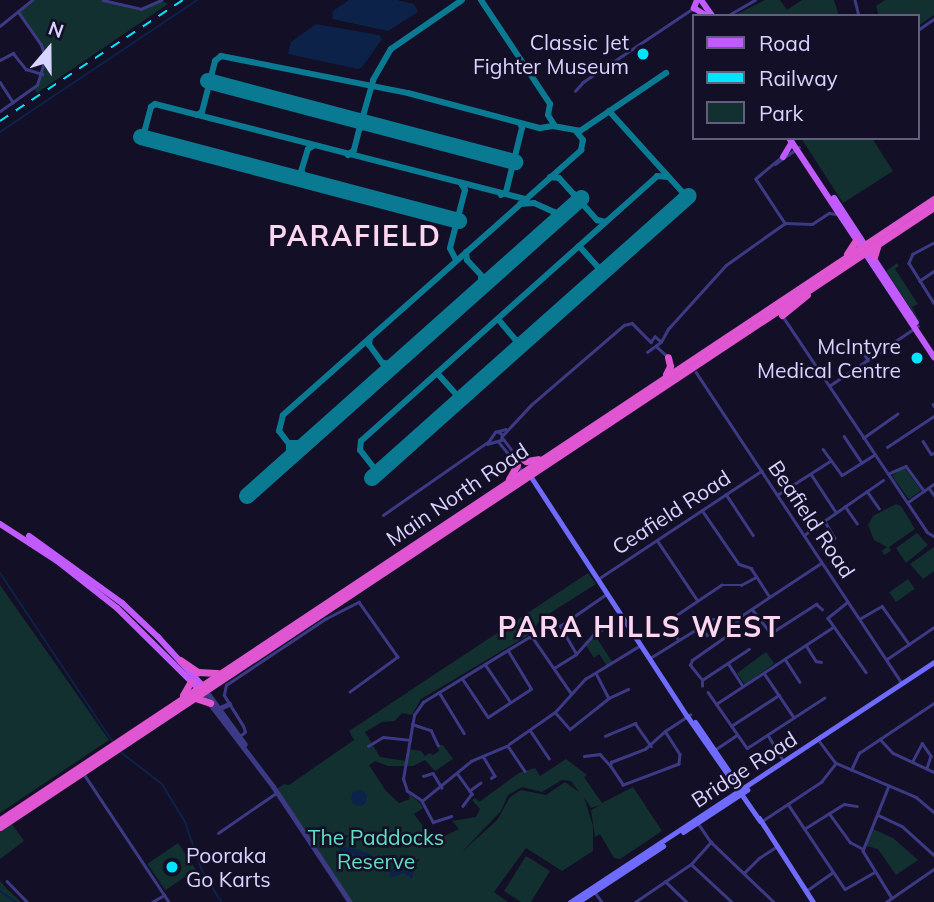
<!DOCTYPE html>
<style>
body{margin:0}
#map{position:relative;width:934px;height:902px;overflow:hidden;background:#130f26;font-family:Mulish,sans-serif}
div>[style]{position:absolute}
.green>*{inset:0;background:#12302f;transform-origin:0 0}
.water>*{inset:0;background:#0c2248}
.round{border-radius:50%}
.stream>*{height:2px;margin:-1px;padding:0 1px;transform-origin:1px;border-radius:1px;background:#0c2248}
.taxiway>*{height:6px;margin:-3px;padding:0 3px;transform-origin:3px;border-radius:3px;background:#0a7a92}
.runway>*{height:16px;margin:-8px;padding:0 8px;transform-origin:8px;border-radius:8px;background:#0a7a92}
.minor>*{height:2.5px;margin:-1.25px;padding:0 1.25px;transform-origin:1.25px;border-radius:1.25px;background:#3d3a85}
.tertiary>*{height:4.5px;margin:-2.25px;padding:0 2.25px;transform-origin:2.25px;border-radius:2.25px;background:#3d3a85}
.secondary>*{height:5px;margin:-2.5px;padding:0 2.5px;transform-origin:2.5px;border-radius:2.5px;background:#6f6bff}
.primary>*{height:6px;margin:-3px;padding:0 3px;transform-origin:3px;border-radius:3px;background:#c25bff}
.trunk>*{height:7px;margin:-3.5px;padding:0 3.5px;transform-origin:3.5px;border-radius:3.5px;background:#e055d1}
.rail>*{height:2px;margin-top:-1px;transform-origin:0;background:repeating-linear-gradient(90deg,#00e5ff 0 10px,transparent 0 19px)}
.dots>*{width:19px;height:19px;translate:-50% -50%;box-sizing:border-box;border:4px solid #130f26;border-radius:50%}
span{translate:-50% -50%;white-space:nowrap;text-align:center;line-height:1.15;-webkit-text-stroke:5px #130f26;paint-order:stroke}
.poi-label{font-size:21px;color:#d9d4ff}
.right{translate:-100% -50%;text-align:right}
.left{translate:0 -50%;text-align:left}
.street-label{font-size:21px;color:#d9d4ff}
.park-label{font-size:21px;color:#5fe0c0}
.district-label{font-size:28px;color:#ffd6f0;font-weight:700;letter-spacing:2px}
.legend{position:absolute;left:692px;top:14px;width:228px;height:126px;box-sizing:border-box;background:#130f26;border:2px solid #625e7d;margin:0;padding:9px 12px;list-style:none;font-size:21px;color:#d9d4ff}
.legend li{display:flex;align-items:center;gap:14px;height:35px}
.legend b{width:35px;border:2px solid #625e7d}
.north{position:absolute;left:14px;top:14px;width:70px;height:70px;-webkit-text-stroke:5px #130f26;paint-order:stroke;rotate:20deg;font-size:19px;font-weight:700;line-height:28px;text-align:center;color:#d9d4ff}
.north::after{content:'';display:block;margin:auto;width:24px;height:32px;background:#d9d4ff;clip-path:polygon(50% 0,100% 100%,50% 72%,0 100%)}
</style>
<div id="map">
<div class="green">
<i style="clip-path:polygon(32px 0,105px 0,141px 9px,161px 0,168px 4px,37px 93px,33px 88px,41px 78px,45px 52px,19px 13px)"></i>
<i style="clip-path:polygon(765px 0,780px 0,787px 10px,802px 0,834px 0,839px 16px,733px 16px)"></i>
<i style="clip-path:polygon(885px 0,934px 0,934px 15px,918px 26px,918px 16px,879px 16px,876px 6px)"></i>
<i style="clip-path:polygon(801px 138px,872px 138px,893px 171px,843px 203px)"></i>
<i style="clip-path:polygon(897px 263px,899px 266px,895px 269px,918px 304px,912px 307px,922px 326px,886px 271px)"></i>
<i style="left:904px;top:467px;width:29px;height:15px;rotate:54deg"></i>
<i style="clip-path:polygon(896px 504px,901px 506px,915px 529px,889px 547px,891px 551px,884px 555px,882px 551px,887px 547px,874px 540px,868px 525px,873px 516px)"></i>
<i style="clip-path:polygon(917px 533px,928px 545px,906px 563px,896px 548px)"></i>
<i style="clip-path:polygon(934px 547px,934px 571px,923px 579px,910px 564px)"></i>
<i style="clip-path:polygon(evenodd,588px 573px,596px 584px,544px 617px,527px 636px,421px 699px,412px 715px,402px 713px,395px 721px,382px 722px,365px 732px,380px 757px,406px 761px,408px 749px,421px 751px,425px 756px,430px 753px,433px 755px,439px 751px,438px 745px,443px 745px,453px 759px,435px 771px,425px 760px,413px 766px,388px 766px,375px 761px,369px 765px,386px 791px,399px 803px,410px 799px,408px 793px,420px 803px,423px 808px,414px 814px,434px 841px,459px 829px,452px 821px,476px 817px,480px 809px,472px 800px,475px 798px,479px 802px,519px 773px,535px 768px,540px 776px,566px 759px,587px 775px,584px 777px,602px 803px,633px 787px,662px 831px,620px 859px,614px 858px,600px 834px,595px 837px,591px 810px,600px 805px,591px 808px,584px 797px,593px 826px,593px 851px,562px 871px,526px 848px,494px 892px,508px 902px,351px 902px,275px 790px,284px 784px,289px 785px,354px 740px,349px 731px,588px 573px,562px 780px,571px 781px,579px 792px,565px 782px,546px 795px,521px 790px,510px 797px,498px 819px,462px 852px,501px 811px,508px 795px,522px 787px,542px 792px,562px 780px)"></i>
<i style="left:908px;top:579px;width:12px;height:23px;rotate:55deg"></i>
<i style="clip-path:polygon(0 585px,109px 740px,0 813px)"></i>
<i style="clip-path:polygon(594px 634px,613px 663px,607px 666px,599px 654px,594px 658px,585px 644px)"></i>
<i style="left:766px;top:652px;width:14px;height:36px;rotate:54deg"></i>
<i style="clip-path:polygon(12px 824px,24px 841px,0 859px,0 832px)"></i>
<i style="clip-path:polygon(873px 829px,893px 838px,918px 860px,896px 875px,878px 849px,866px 846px)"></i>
<i style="left:178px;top:843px;width:32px;height:37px;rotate:56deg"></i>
<i style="clip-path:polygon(526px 856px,550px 871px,531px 902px,521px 902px,504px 891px)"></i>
<i style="clip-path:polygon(0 881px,6px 888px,21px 902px,0 902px)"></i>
</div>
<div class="water">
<i style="clip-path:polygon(349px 0,397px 0,414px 4px,418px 12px,388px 31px,332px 19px,333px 11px)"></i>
<i style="clip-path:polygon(316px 24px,379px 35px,382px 39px,362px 67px,358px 69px,288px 54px,291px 42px)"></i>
<i class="round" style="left:351px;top:790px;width:16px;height:16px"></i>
<i style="clip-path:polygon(339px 846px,359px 850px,372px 855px,375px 860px,353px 855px,347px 863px,342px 862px)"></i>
<i style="clip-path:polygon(401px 864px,415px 868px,412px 879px,404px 873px,390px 878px,390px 870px)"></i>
</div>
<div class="stream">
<i style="left:0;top:132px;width:237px;rotate:-33.8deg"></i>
<i style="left:0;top:573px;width:202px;rotate:56.3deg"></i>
<i style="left:119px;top:751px;width:54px;rotate:37.5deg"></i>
<i style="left:162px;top:784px;width:44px;rotate:58.8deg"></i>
<i style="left:185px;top:822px;width:52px;rotate:70.9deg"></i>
<i style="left:202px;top:871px;width:36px;rotate:58deg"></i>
<i style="left:0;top:891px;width:19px;rotate:35deg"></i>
</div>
<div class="taxiway">
<i style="left:481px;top:0;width:125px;rotate:56.4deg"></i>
<i style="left:550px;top:104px;width:11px;rotate:100deg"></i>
<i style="left:548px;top:115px;width:13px;rotate:58deg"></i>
<i style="left:211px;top:77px;width:7px;rotate:56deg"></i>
<i style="left:215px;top:83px;width:12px;rotate:14deg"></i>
<i style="left:609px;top:111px;width:116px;rotate:47.8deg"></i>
<i style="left:197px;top:115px;width:6px;rotate:-31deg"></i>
<i style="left:202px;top:112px;width:53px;rotate:-75.7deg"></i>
<i style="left:215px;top:61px;width:8px;rotate:-40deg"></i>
<i style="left:221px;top:56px;width:191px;rotate:11.2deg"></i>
<i style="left:408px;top:93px;width:137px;rotate:14.9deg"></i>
<i style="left:540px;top:128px;width:13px;rotate:-9deg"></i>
<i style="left:553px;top:126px;width:27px;rotate:10deg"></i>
<i style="left:580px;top:131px;width:104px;rotate:-34deg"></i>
<i style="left:363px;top:116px;width:37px;rotate:-74deg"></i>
<i style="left:373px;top:80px;width:36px;rotate:-60deg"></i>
<i style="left:391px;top:49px;width:86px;rotate:-34.6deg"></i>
<i style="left:346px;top:118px;width:11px;rotate:15deg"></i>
<i style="left:357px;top:121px;width:6px;rotate:59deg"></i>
<i style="left:360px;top:126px;width:25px;rotate:104deg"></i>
<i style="left:354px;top:150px;width:8px;rotate:140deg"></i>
<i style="left:360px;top:129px;width:7px;rotate:-45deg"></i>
<i style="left:365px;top:124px;width:13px;rotate:9deg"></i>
<i style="left:157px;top:141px;width:10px;rotate:-163deg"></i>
<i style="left:147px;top:138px;width:6px;rotate:-121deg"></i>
<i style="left:144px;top:133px;width:27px;rotate:-75deg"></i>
<i style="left:151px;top:107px;width:5px;rotate:-37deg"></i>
<i style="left:155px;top:104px;width:381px;rotate:14.4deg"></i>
<i style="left:500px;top:158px;width:14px"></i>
<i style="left:302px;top:172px;width:8px;rotate:67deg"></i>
<i style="left:305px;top:179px;width:13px;rotate:18deg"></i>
<i style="left:284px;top:174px;width:16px;rotate:4deg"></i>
<i style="left:300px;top:175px;width:27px;rotate:-73deg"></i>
<i style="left:308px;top:149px;width:6px;rotate:-31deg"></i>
<i style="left:550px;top:177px;width:9px;rotate:6deg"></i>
<i style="left:559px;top:178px;width:57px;rotate:47.9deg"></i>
<i style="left:597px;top:220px;width:9px;rotate:13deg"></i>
<i style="left:501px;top:195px;width:6px;rotate:-31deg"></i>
<i style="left:506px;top:192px;width:66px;rotate:-76deg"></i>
<i style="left:522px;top:128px;width:5px;rotate:-112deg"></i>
<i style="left:520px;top:204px;width:14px;rotate:-4deg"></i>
<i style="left:534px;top:203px;width:22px;rotate:24deg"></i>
<i style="left:554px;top:212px;width:9px;rotate:96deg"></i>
<i style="left:553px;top:221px;width:22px;rotate:137deg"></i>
<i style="left:444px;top:216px;width:9px;rotate:18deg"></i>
<i style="left:453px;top:219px;width:6px;rotate:59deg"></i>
<i style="left:559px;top:217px;width:21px;rotate:-43deg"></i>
<i style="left:574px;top:203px;width:9px;rotate:-90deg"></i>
<i style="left:579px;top:246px;width:36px;rotate:48deg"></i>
<i style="left:466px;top:252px;width:8px;rotate:83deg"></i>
<i style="left:467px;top:260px;width:26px;rotate:47deg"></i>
<i style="left:485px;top:279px;width:29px;rotate:-36deg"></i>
<i style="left:456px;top:260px;width:13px;rotate:-117deg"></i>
<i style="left:450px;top:248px;width:60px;rotate:-75.5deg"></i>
<i style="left:465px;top:190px;width:6px;rotate:-121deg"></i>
<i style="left:463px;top:303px;width:25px;rotate:-43deg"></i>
<i style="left:481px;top:286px;width:9px;rotate:-90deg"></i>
<i style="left:498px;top:319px;width:31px;rotate:50deg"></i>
<i style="left:518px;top:343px;width:6px;rotate:99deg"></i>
<i style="left:517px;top:349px;width:11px;rotate:135deg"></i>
<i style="left:516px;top:340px;width:9px;rotate:6deg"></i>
<i style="left:525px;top:341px;width:11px;rotate:-38deg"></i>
<i style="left:384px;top:363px;width:9px;rotate:6deg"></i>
<i style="left:393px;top:364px;width:25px;rotate:-40deg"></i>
<i style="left:437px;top:373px;width:36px;rotate:48deg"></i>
<i style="left:367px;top:388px;width:28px;rotate:-46deg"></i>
<i style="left:386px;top:368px;width:29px;rotate:-126deg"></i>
<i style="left:369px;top:345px;width:7px;rotate:-82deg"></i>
<i style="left:289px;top:443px;width:15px"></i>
<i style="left:304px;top:443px;width:24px;rotate:-38deg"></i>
<i style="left:292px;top:448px;width:21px;rotate:-127deg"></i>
<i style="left:279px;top:431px;width:16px;rotate:-76deg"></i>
<i style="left:283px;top:415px;width:399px;rotate:-41.6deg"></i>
<i style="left:581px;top:150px;width:10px;rotate:-79deg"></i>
<i style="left:583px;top:140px;width:11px;rotate:-128deg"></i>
<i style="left:375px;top:468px;width:8px;rotate:7deg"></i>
<i style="left:383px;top:469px;width:16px;rotate:-40deg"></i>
<i style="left:378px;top:473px;width:29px;rotate:-128deg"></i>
<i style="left:360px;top:450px;width:9px;rotate:-84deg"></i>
<i style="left:361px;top:441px;width:397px;rotate:-41.8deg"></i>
<i style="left:657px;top:176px;width:11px;rotate:5deg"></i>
<i style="left:271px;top:474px;width:24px;rotate:-42deg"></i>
<i style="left:289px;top:458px;width:13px;rotate:-90deg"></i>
</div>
<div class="runway">
<i style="left:208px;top:81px;width:318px;rotate:14.8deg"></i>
<i style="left:141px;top:137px;width:329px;rotate:14.8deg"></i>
<i style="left:372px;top:478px;width:424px;rotate:-41.7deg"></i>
<i style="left:247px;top:496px;width:448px;rotate:-41.7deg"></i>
</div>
<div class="minor">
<i style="left:103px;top:0;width:39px;rotate:13deg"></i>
<i style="left:141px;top:9px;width:22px;rotate:-24deg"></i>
<i style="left:855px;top:0;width:16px;rotate:76deg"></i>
<i style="left:727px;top:16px;width:32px;rotate:-30deg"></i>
<i style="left:0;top:26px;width:41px;rotate:-39.1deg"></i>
<i style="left:918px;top:30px;width:19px;rotate:-35deg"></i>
<i style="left:0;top:60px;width:15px;rotate:-28deg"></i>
<i style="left:13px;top:53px;width:21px;rotate:51deg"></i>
<i style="left:26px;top:69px;width:17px;rotate:17deg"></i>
<i style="left:0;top:82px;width:24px;rotate:57deg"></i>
<i style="left:575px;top:91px;width:12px;rotate:-48deg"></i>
<i style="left:583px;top:82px;width:131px;rotate:-33.8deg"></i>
<i style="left:0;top:111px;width:45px;rotate:-35.1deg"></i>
<i style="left:37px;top:85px;width:28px;rotate:-73deg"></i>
<i style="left:45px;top:58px;width:14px;rotate:-107deg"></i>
<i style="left:41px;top:45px;width:39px;rotate:-125deg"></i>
<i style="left:782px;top:157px;width:34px;rotate:140deg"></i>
<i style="left:756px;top:179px;width:53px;rotate:56.6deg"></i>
<i style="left:775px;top:164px;width:29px;rotate:-35deg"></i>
<i style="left:934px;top:243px;width:24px;rotate:152deg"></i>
<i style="left:913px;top:254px;width:10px;rotate:114deg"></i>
<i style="left:909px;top:263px;width:47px;rotate:58deg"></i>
<i style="left:919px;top:281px;width:18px;rotate:-34deg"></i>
<i style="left:782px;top:315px;width:261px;rotate:56.2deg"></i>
<i style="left:927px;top:532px;width:8px;rotate:30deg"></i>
<i style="left:661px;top:342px;width:15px;rotate:-62deg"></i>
<i style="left:668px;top:329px;width:86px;rotate:-47.8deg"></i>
<i style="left:726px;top:265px;width:72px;rotate:-35.4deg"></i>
<i style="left:785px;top:223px;width:27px;rotate:2deg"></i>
<i style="left:812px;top:224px;width:20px;rotate:-33deg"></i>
<i style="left:829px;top:213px;width:8px;rotate:7deg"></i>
<i style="left:858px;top:344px;width:19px;rotate:58deg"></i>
<i style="left:657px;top:347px;width:13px;rotate:42deg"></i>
<i style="left:647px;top:352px;width:17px;rotate:-36deg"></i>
<i style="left:661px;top:342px;width:8px;rotate:-140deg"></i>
<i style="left:655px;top:337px;width:6px;rotate:129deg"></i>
<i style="left:696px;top:372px;width:373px;rotate:56.5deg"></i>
<i style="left:829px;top:386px;width:107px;rotate:-34deg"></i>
<i style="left:933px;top:404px;width:2px;rotate:63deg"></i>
<i style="left:502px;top:436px;width:42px;rotate:-46.9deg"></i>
<i style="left:531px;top:405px;width:123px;rotate:-40.7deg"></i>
<i style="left:624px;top:325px;width:8px;rotate:-14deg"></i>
<i style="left:632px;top:323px;width:27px;rotate:45deg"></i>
<i style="left:844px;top:436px;width:32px;rotate:56deg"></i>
<i style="left:502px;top:437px;width:21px;rotate:53deg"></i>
<i style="left:863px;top:438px;width:42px;rotate:-35.2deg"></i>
<i style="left:498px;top:441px;width:38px;rotate:51deg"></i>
<i style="left:923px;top:441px;width:15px;rotate:58deg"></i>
<i style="left:931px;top:454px;width:3px;rotate:-18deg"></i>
<i style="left:487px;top:444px;width:15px;rotate:-16deg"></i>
<i style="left:501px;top:440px;width:5px;rotate:-79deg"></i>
<i style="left:502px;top:435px;width:5px;rotate:-143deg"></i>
<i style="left:887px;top:447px;width:56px;rotate:-33.4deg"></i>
<i style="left:823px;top:449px;width:32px;rotate:54deg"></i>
<i style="left:842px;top:475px;width:38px;rotate:-32deg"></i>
<i style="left:890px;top:473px;width:17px;rotate:-24deg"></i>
<i style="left:906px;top:466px;width:31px;rotate:54deg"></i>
<i style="left:811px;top:474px;width:45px;rotate:56.7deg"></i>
<i style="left:929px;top:488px;width:9px;rotate:54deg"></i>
<i style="left:867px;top:491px;width:21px;rotate:55deg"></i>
<i style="left:726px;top:494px;width:49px;rotate:56.6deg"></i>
<i style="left:777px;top:495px;width:63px;rotate:-32.7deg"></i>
<i style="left:908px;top:502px;width:32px;rotate:-35deg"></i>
<i style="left:845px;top:506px;width:21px;rotate:55deg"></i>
<i style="left:702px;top:510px;width:65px;rotate:55.6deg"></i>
<i style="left:739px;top:564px;width:13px;rotate:18deg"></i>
<i style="left:751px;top:568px;width:33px;rotate:57deg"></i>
<i style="left:383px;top:515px;width:129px;rotate:-34.9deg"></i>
<i style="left:489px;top:441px;width:11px;rotate:-56deg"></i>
<i style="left:495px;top:432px;width:11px;rotate:-15deg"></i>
<i style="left:824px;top:520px;width:21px;rotate:59deg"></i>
<i style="left:804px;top:535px;width:96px;rotate:-34.8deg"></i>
<i style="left:657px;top:540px;width:73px;rotate:56.1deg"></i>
<i style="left:598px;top:579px;width:196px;rotate:-33.5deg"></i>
<i style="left:848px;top:602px;width:26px;rotate:141deg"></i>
<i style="left:828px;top:618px;width:66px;rotate:54.9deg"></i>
<i style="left:752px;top:609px;width:31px;rotate:52deg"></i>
<i style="left:771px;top:633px;width:54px;rotate:-32.8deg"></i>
<i style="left:816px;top:604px;width:8px;rotate:40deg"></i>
<i style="left:861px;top:618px;width:24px;rotate:-30deg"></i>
<i style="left:882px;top:606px;width:47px;rotate:54.6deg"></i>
<i style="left:701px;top:626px;width:11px;rotate:56deg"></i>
<i style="left:678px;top:640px;width:19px;rotate:-122deg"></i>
<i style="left:668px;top:624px;width:4px;rotate:-76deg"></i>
<i style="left:669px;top:620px;width:63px;rotate:-33.9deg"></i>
<i style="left:721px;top:585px;width:20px"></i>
<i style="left:741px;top:585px;width:17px;rotate:-28deg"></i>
<i style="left:806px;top:645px;width:19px;rotate:58deg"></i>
<i style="left:816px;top:661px;width:5px;rotate:11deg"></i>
<i style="left:576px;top:654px;width:32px;rotate:-120deg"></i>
<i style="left:560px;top:626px;width:55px;rotate:-34.6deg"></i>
<i style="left:650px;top:658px;width:74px;rotate:-31.8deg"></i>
<i style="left:785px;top:659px;width:27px;rotate:57deg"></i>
<i style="left:887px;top:659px;width:57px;rotate:-34.2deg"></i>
<i style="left:728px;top:663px;width:27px;rotate:57deg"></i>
<i style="left:485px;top:664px;width:45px;rotate:56deg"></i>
<i style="left:554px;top:668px;width:26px;rotate:-32deg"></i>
<i style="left:576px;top:654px;width:25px;rotate:-48deg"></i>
<i style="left:593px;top:635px;width:22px;rotate:-32deg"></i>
<i style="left:596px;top:673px;width:28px;rotate:63deg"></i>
<i style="left:764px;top:673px;width:52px;rotate:56deg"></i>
<i style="left:462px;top:678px;width:47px;rotate:56.3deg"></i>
<i style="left:488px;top:717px;width:51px;rotate:-33.1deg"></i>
<i style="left:531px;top:689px;width:44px;rotate:-121.2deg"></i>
<i style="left:702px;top:680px;width:56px;rotate:-33.4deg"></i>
<i style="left:702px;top:686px;width:6px;rotate:-90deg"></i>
<i style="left:702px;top:680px;width:19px;rotate:-129deg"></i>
<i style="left:690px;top:665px;width:5px;rotate:-68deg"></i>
<i style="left:692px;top:660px;width:40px;rotate:-34.9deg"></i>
<i style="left:725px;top:637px;width:26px;rotate:-53deg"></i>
<i style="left:741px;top:616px;width:96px;rotate:-33.5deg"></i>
<i style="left:439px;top:692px;width:48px;rotate:58.6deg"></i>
<i style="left:708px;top:692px;width:68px;rotate:55.1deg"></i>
<i style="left:747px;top:748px;width:92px;rotate:-33deg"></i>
<i style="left:716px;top:704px;width:140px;rotate:-33.3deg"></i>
<i style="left:556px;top:713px;width:21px;rotate:49deg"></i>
<i style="left:570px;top:729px;width:50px;rotate:-38.5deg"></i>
<i style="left:609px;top:698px;width:21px;rotate:-25deg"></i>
<i style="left:412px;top:724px;width:20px;rotate:18deg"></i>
<i style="left:431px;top:730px;width:17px;rotate:65deg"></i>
<i style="left:731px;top:726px;width:57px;rotate:-32.9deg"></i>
<i style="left:530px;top:730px;width:34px;rotate:56deg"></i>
<i style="left:665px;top:731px;width:27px;rotate:57deg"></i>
<i style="left:680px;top:754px;width:10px;rotate:96deg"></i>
<i style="left:679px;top:764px;width:60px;rotate:159.4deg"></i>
<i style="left:623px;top:785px;width:23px;rotate:-124deg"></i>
<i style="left:610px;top:766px;width:4px;rotate:-76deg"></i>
<i style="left:611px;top:762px;width:36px;rotate:-21deg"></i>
<i style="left:645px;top:749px;width:27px;rotate:-42deg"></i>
<i style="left:665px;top:731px;width:30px;rotate:-33deg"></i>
<i style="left:768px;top:735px;width:27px;rotate:59deg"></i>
<i style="left:240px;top:736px;width:6px;rotate:-39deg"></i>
<i style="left:245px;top:732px;width:6px;rotate:-108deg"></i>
<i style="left:243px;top:726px;width:36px;rotate:-122deg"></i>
<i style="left:224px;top:695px;width:10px;rotate:-79deg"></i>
<i style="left:226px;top:685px;width:119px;rotate:-33.7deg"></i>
<i style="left:325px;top:619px;width:38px;rotate:-27deg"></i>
<i style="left:359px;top:602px;width:67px;rotate:54.7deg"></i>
<i style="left:398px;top:657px;width:59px;rotate:143.9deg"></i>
<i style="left:605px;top:736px;width:33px;rotate:-23deg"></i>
<i style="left:635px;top:723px;width:28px;rotate:55deg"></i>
<i style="left:880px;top:739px;width:19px;rotate:47deg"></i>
<i style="left:893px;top:753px;width:45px;rotate:24.9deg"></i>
<i style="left:820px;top:742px;width:26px;rotate:53deg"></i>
<i style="left:836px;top:763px;width:87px;rotate:23deg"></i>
<i style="left:916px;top:797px;width:23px;rotate:40deg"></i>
<i style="left:509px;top:744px;width:56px;rotate:-34.8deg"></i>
<i style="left:555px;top:712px;width:45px;rotate:-47.7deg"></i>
<i style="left:585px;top:679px;width:63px;rotate:-31.4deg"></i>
<i style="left:368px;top:746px;width:17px;rotate:-31deg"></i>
<i style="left:383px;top:737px;width:27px;rotate:6deg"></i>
<i style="left:508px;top:746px;width:30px;rotate:56deg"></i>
<i style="left:716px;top:749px;width:25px;rotate:-34deg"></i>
<i style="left:483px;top:756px;width:23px;rotate:59deg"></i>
<i style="left:495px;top:776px;width:4px;rotate:146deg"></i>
<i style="left:584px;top:756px;width:16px;rotate:-7deg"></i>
<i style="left:600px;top:754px;width:13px;rotate:48deg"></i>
<i style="left:912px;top:762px;width:21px;rotate:-62deg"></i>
<i style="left:922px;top:743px;width:16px;rotate:55deg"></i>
<i style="left:931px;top:756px;width:13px;rotate:108deg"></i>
<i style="left:851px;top:770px;width:19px;rotate:-65deg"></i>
<i style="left:859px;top:753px;width:90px;rotate:-33.7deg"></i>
<i style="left:457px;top:773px;width:26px;rotate:54deg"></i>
<i style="left:472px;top:794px;width:15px;rotate:127deg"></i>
<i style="left:84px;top:774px;width:154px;rotate:56.4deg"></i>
<i style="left:423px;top:776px;width:10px;rotate:-17deg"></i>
<i style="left:433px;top:773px;width:17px;rotate:59deg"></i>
<i style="left:889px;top:786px;width:70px;rotate:111.8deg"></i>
<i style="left:863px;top:851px;width:55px;rotate:58.3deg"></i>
<i style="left:469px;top:791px;width:14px;rotate:-36deg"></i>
<i style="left:422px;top:801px;width:18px;rotate:-146deg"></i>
<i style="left:407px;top:791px;width:13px;rotate:-108deg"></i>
<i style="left:403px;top:779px;width:65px;rotate:-80.2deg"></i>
<i style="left:414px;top:715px;width:16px;rotate:-55deg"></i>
<i style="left:423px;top:702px;width:124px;rotate:-31.5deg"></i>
<i style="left:529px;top:637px;width:4px;rotate:14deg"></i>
<i style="left:533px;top:638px;width:67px;rotate:55.4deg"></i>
<i style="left:422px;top:801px;width:63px;rotate:-39.2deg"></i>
<i style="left:471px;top:761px;width:39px;rotate:-23deg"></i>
<i style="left:422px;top:801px;width:24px;rotate:62deg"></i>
<i style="left:433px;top:822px;width:19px;rotate:-18deg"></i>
<i style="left:788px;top:804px;width:102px;rotate:56.2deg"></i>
<i style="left:845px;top:889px;width:34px;rotate:-30deg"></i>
<i style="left:829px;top:813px;width:36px;rotate:54deg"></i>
<i style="left:850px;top:842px;width:15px;rotate:28deg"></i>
<i style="left:878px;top:815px;width:26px;rotate:25deg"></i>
<i style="left:902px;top:826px;width:43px;rotate:42.2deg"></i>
<i style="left:762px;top:821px;width:71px;rotate:-33.5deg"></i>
<i style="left:821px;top:782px;width:24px;rotate:-52deg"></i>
<i style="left:698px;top:823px;width:23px;rotate:56deg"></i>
<i style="left:711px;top:842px;width:87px;rotate:43.6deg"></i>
<i style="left:804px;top:829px;width:47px;rotate:-32deg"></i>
<i style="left:844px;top:804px;width:13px;rotate:9deg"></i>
<i style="left:218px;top:833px;width:70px;rotate:-34.6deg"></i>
<i style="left:691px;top:864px;width:56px;rotate:42.8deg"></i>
<i style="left:744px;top:873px;width:21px;rotate:-45deg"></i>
<i style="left:759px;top:858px;width:20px;rotate:-33deg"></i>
<i style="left:7px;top:881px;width:29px;rotate:46deg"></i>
<i style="left:665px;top:881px;width:30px;rotate:44deg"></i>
<i style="left:594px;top:891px;width:14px;rotate:54deg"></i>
<i style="left:806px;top:891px;width:32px;rotate:-35deg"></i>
<i style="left:152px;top:902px;width:14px;rotate:-30deg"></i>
<i style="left:635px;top:902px;width:68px;rotate:-34.2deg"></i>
<i style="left:691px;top:864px;width:30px;rotate:-48deg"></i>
<i style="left:886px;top:902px;width:58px;rotate:-34.5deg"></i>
</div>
<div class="tertiary">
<i style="left:205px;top:689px;width:68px;rotate:54deg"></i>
<i style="left:202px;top:693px;width:117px;rotate:52.6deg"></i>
<i style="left:273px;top:786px;width:139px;rotate:56.4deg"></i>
<i style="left:220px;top:708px;width:10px;rotate:-24deg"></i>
</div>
<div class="secondary">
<i style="left:529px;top:474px;width:289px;rotate:56.9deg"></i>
<i style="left:687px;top:716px;width:128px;rotate:55.2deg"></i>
<i style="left:695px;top:722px;width:85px;rotate:55.6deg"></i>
<i style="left:759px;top:818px;width:100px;rotate:57.3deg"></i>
<i style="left:683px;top:832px;width:77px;rotate:-33.3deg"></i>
<i style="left:570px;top:902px;width:436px;rotate:-33.4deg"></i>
<i style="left:578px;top:902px;width:102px;rotate:-33.4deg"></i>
</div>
<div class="primary">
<i style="left:697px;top:0;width:9px;rotate:111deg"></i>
<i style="left:694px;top:8px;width:15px;rotate:32deg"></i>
<i style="left:701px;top:0;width:19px;rotate:55deg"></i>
<i style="left:789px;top:138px;width:263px;rotate:56.5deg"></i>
<i style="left:783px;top:157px;width:17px;rotate:-59deg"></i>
<i style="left:834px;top:198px;width:149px;rotate:56.7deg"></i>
<i style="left:0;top:524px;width:68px;rotate:33deg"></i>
<i style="left:57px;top:561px;width:76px;rotate:38.1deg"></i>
<i style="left:117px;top:608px;width:118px;rotate:44.7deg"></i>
<i style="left:29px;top:536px;width:115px;rotate:35.8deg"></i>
<i style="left:122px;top:603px;width:50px;rotate:43.4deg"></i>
<i style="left:158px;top:637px;width:65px;rotate:47.5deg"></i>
</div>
<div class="trunk">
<i style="left:847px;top:254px;width:17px;rotate:-57deg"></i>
<i style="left:874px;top:257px;width:14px;rotate:-73deg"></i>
<i style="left:782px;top:315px;width:32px;rotate:-39deg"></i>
<i style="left:666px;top:374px;width:9px;rotate:-63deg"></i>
<i style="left:670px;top:366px;width:9px;rotate:-103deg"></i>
<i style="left:516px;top:455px;width:12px;rotate:31deg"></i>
<i style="left:526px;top:461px;width:12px;rotate:-9deg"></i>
<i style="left:509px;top:479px;width:16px;rotate:-60deg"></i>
<i style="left:180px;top:660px;width:22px;rotate:34deg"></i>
<i style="left:198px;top:672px;width:19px;rotate:3deg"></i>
<i style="left:183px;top:695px;width:16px;rotate:-60deg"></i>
<i style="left:195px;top:698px;width:16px;rotate:18deg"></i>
<i style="left:0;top:820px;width:1122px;rotate:-33.62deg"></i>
<i style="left:0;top:827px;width:1121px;rotate:-33.58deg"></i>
</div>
<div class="rail">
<i style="left:0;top:121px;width:219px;rotate:-33.5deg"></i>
</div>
<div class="dots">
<i style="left:643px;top:54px;background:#00e5ff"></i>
<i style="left:917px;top:358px;background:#00e5ff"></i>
<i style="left:172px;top:867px;background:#00e5ff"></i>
</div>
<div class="poi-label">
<span class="right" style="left:629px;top:54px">Classic Jet<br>Fighter Museum</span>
<span class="right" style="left:901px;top:358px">McIntyre<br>Medical Centre</span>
<span class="left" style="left:186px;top:867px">Pooraka<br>Go Karts</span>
</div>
<div class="street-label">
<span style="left:457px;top:494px;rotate:-34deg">Main North Road</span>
<span style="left:671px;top:512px;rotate:-33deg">Ceafield Road</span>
<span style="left:812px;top:519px;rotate:56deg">Beafield Road</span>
<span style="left:744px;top:769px;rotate:-33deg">Bridge Road</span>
</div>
<div class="park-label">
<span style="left:376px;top:849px">The Paddocks<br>Reserve</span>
</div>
<div class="district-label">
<span style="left:355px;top:236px">PARAFIELD</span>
<span style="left:640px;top:627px">PARA HILLS WEST</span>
</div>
<ul class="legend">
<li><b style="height:9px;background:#c25bff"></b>Road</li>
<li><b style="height:9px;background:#00e5ff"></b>Railway</li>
<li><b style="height:19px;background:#12302f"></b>Park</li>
</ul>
<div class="north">N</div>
</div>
